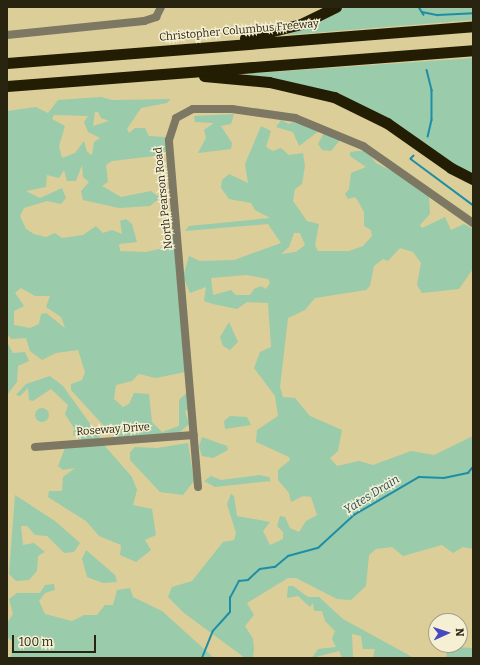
<!DOCTYPE html>
<style>
body{margin:0}
#map{position:relative;width:480px;height:665px;overflow:hidden;background:#dbce99;font-family:Bitter,serif}
div>[style]{position:absolute}
.green>*{inset:0;background:#9acbab}
.round{border-radius:50%}
.stream>*{height:1.5px;margin:-0.75px;padding:0 0.75px;transform-origin:0.75px;border-radius:0.75px;background:#1e8ea6}
.minor>*{height:8px;margin:-4px;padding:0 4px;transform-origin:4px;border-radius:4px;background:#7d7863}
.highway>*{height:11px;margin:-5.5px;padding:0 5.5px;transform-origin:5.5px;border-radius:5.5px;background:#231d04}
span{translate:-50% -50%;white-space:nowrap;text-align:center;line-height:1.15;-webkit-text-stroke:3px #f5efd4;paint-order:stroke}
.street-label{font-size:11px;color:#292410}
.water-label{font-size:12px;color:#24505b;font-style:italic}
.frame{position:absolute;inset:0;border:8px solid #292410;pointer-events:none}
.north{position:absolute;left:428px;top:613px;width:40px;height:40px;box-sizing:border-box;background:#f5efd4;border:1px solid #a39e86;border-radius:50%;rotate:87deg;font-size:11px;font-weight:700;line-height:16px;text-align:center;color:#292410}
.north::after{content:'';display:block;margin:auto;width:14px;height:18px;background:#4749be;clip-path:polygon(50% 0,100% 100%,50% 72%,0 100%)}
.scale{position:absolute;left:12px;top:635px;width:84px;height:18px;box-sizing:border-box;border:2px solid #292410;border-top:0;padding-left:5px;font-size:12px;line-height:14px;white-space:nowrap;color:#292410;-webkit-text-stroke:3px #f5efd4;paint-order:stroke}
</style>
<div id="map">
<div class="green">
<i style="clip-path:polygon(345px 7px,473px 7px,473px 20px,287px 35px)"></i>
<i style="clip-path:polygon(473px 58px,473px 176px,382px 117px,244px 74px)"></i>
<i style="clip-path:polygon(evenodd,101px 97px,112px 100px,171px 99px,167px 103px,141px 108px,127px 129px,129px 133px,135px 128px,145px 128px,149px 136px,166px 137px,170px 148px,163px 155px,112px 161px,106px 165px,108px 182px,102px 186px,121px 197px,151px 191px,160px 198px,150px 206px,119px 208px,83px 200px,81px 191px,89px 182px,83px 177px,82px 165px,76px 181px,67px 181px,64px 170px,59px 178px,47px 175px,46px 187px,26px 191px,40px 198px,62px 188px,66px 198px,61px 204px,47px 201px,24px 208px,20px 216px,26px 229px,34px 234px,46px 237px,55px 233px,62px 238px,83px 235px,96px 226px,103px 233px,112px 230px,122px 234px,120px 221px,126px 219px,132px 224px,137px 242px,119px 244px,120px 251px,146px 252px,164px 248px,166px 234px,174px 232px,185px 372px,156px 378px,139px 374px,132px 381px,116px 385px,114px 399px,123px 407px,129px 404px,134px 393px,149px 394px,152px 422px,162px 432px,179px 426px,179px 400px,186px 393px,192px 408px,185px 411px,189px 424px,179px 433px,114px 437px,71px 390px,71px 384px,82px 380px,85px 372px,78px 350px,56px 353px,42px 360px,30px 351px,26px 338px,11px 339px,7px 334px,7px 111px,36px 107px,48px 113px,58px 100px,101px 97px,95px 112px,98px 112px,101px 118px,109px 121px,93px 126px,95px 112px,101px 97px,54px 115px,88px 116px,84px 122px,88px 132px,100px 138px,94px 142px,92px 155px,87px 152px,84px 141px,75px 153px,62px 158px,59px 146px,65px 126px,52px 119px,54px 115px,101px 97px,21px 288px,35px 296px,50px 296px,46px 307px,61px 317px,65px 328px,46px 313px,41px 314px,39px 324px,30px 328px,14px 325px,14px 311px,24px 306px,15px 293px,21px 288px)"></i>
<i style="clip-path:polygon(234px 114px,231px 124px,221px 126px,232px 143px,231px 149px,198px 153px,206px 138px,204px 130px,214px 123px,195px 122px,194px 116px)"></i>
<i style="clip-path:polygon(281px 120px,289px 124px,295px 121px,319px 131px,299px 146px,293px 132px,276px 127px)"></i>
<i style="clip-path:polygon(evenodd,261px 126px,271px 131px,266px 147px,273px 151px,281px 148px,289px 155px,303px 153px,305px 166px,302px 184px,295px 189px,293px 201px,307px 221px,319px 224px,315px 245px,318px 251px,349px 251px,363px 246px,372px 236px,371px 230px,364px 226px,364px 212px,358px 201px,355px 197px,348px 199px,345px 194px,349px 189px,351px 173px,366px 167px,350px 156px,350px 152px,358px 151px,367px 151px,376px 163px,398px 174px,429px 197px,430px 214px,420px 225px,422px 228px,445px 217px,451px 230px,464px 224px,473px 229px,473px 269px,459px 289px,422px 293px,417px 285px,421px 263px,413px 252px,400px 248px,388px 261px,383px 259px,374px 266px,370px 286px,366px 290px,315px 298px,305px 310px,288px 318px,280px 387px,283px 397px,295px 398px,310px 416px,342px 430px,338px 451px,330px 458px,337px 466px,359px 461px,373px 465px,411px 451px,434px 455px,473px 436px,473px 549px,463px 547px,453px 553px,442px 545px,403px 556px,392px 547px,376px 549px,369px 555px,366px 586px,351px 600px,337px 599px,296px 578px,288px 578px,247px 603px,254px 615px,245px 626px,253px 639px,254px 650px,253px 657px,245px 658px,184px 613px,168px 597px,172px 587px,192px 581px,223px 542px,234px 540px,236px 533px,227px 504px,231px 494px,234px 496px,237px 516px,270px 522px,263px 531px,270px 545px,283px 539px,283px 532px,277px 526px,280px 516px,285px 517px,290px 528px,299px 532px,306px 521px,317px 515px,311px 497px,303px 496px,291px 502px,289px 493px,278px 480px,278px 470px,290px 460px,289px 457px,256px 442px,257px 430px,278px 416px,275px 396px,254px 368px,260px 352px,271px 347px,268px 303px,247px 302px,237px 309px,213px 304px,204px 301px,206px 287px,190px 293px,183px 277px,189px 256px,200px 261px,234px 260px,281px 243px,268px 224px,185px 231px,189px 226px,270px 218px,255px 210px,251px 203px,229px 199px,221px 188px,222px 180px,229px 174px,248px 183px,245px 164px,261px 126px,294px 233px,300px 233px,305px 245px,296px 252px,281px 254px,289px 247px,294px 233px,261px 126px,246px 275px,268px 279px,270px 283px,266px 289px,261px 286px,254px 289px,250px 295px,236px 295px,231px 290px,213px 295px,211px 278px,246px 275px)"></i>
<i style="clip-path:polygon(324px 133px,340px 140px,331px 151px,322px 150px,318px 144px)"></i>
<i style="clip-path:polygon(229px 322px,238px 342px,230px 350px,223px 346px,220px 337px)"></i>
<i style="clip-path:polygon(7px 342px,13px 353px,25px 352px,29px 361px,18px 366px,17px 382px,7px 395px)"></i>
<i style="clip-path:polygon(50px 376px,63px 386px,101px 439px,83px 441px,73px 435px,74px 428px,65px 414px,68px 405px,51px 389px,33px 401px,29px 400px,28px 388px,20px 396px,16px 395px,26px 384px)"></i>
<i class="round" style="left:35px;top:408px;width:14px;height:14px"></i>
<i style="clip-path:polygon(230px 416px,247px 417px,251px 425px,225px 429px,224px 421px)"></i>
<i style="clip-path:polygon(202px 437px,227px 446px,228px 450px,213px 458px,202px 456px,199px 447px)"></i>
<i style="clip-path:polygon(188px 443px,194px 481px,183px 495px,160px 492px,130px 460px,130px 452px,135px 447px,157px 448px)"></i>
<i style="clip-path:polygon(104px 445px,132px 477px,137px 490px,133px 505px,152px 509px,156px 535px,145px 540px,151px 550px,136px 562px,120px 555px,121px 545px,99px 536px,86px 521px,48px 497px,49px 491px,62px 491px,63px 477px,75px 468px,63px 470px,58px 466px,65px 448px)"></i>
<i style="clip-path:polygon(259px 475px,269px 477px,271px 481px,215px 487px,204px 481px,211px 476px,221px 480px)"></i>
<i style="clip-path:polygon(15px 495px,55px 521px,80px 543px,74px 552px,64px 553px,47px 536px,35px 535px,27px 526px,21px 526px,23px 545px,34px 543px,45px 552px,38px 556px,37px 571px,29px 580px,16px 581px,9px 574px)"></i>
<i style="clip-path:polygon(86px 550px,115px 575px,117px 582px,103px 583px,87px 577px,82px 559px)"></i>
<i style="clip-path:polygon(54px 584px,55px 590px,45px 593px,39px 601px,45px 614px,72px 621px,84px 615px,97px 615px,105px 605px,113px 605px,117px 590px,130px 588px,133px 597px,162px 611px,214px 658px,11px 658px,12px 641px,7px 637px,7px 623px,13px 614px,9px 599px,17px 593px,40px 593px,45px 585px)"></i>
<i style="clip-path:polygon(288px 586px,293px 586px,308px 597px,319px 597px,343px 619px,414px 658px,373px 658px,375px 649px,363px 649px,361px 636px,352px 634px,353px 658px,342px 658px,339px 651px,312px 658px,318px 649px,336px 647px,332px 639px,335px 631px,325px 621px,322px 611px,314px 611px,313px 603px,310px 607px,298px 596px,287px 598px)"></i>
<i style="clip-path:polygon(454px 647px,473px 648px,473px 658px,446px 658px,447px 650px)"></i>
</div>
<div class="stream">
<i style="left:419px;top:7px;width:9px;rotate:58deg"></i>
<i style="left:422px;top:12px;width:16px;rotate:11deg"></i>
<i style="left:438px;top:15px;width:35px;rotate:-3deg"></i>
<i style="left:427px;top:70px;width:21px;rotate:76deg"></i>
<i style="left:432px;top:90px;width:30px;rotate:90deg"></i>
<i style="left:432px;top:120px;width:17px;rotate:103deg"></i>
<i style="left:414px;top:156px;width:4px;rotate:135deg"></i>
<i style="left:411px;top:159px;width:77px;rotate:36.6deg"></i>
<i style="left:202px;top:658px;width:29px;rotate:-68deg"></i>
<i style="left:213px;top:631px;width:25px;rotate:-48deg"></i>
<i style="left:230px;top:612px;width:14px;rotate:-90deg"></i>
<i style="left:230px;top:598px;width:19px;rotate:-62deg"></i>
<i style="left:239px;top:581px;width:9px;rotate:-6deg"></i>
<i style="left:248px;top:580px;width:16px;rotate:-43deg"></i>
<i style="left:260px;top:569px;width:15px;rotate:-8deg"></i>
<i style="left:275px;top:567px;width:17px;rotate:-40deg"></i>
<i style="left:288px;top:556px;width:31px;rotate:-15deg"></i>
<i style="left:318px;top:548px;width:49px;rotate:-42.5deg"></i>
<i style="left:354px;top:515px;width:75px;rotate:-30.3deg"></i>
<i style="left:419px;top:477px;width:25px;rotate:2deg"></i>
<i style="left:444px;top:478px;width:25px;rotate:-12deg"></i>
<i style="left:468px;top:473px;width:8px;rotate:-50deg"></i>
</div>
<div class="minor">
<i style="left:7px;top:35px;width:138px;rotate:-5.8deg"></i>
<i style="left:144px;top:21px;width:13px;rotate:-18deg"></i>
<i style="left:156px;top:17px;width:11px;rotate:-63deg"></i>
<i style="left:35px;top:447px;width:159px;rotate:-4.3deg"></i>
<i style="left:198px;top:487px;width:348px;rotate:-94.8deg"></i>
<i style="left:169px;top:140px;width:23px;rotate:-72deg"></i>
<i style="left:176px;top:118px;width:19px;rotate:-28deg"></i>
<i style="left:193px;top:109px;width:39px"></i>
<i style="left:232px;top:109px;width:64px;rotate:8.1deg"></i>
<i style="left:295px;top:118px;width:74px;rotate:22.4deg"></i>
<i style="left:363px;top:146px;width:134px;rotate:35deg"></i>
</div>
<div class="highway">
<i style="left:245px;top:38px;width:58px;rotate:-14deg"></i>
<i style="left:301px;top:24px;width:39px;rotate:-26deg"></i>
<i style="left:7px;top:63px;width:467px;rotate:-4.5deg"></i>
<i style="left:204px;top:76px;width:65px;rotate:5.3deg"></i>
<i style="left:269px;top:82px;width:67px;rotate:13deg"></i>
<i style="left:334px;top:97px;width:59px;rotate:26.1deg"></i>
<i style="left:387px;top:123px;width:78px;rotate:35.1deg"></i>
<i style="left:451px;top:168px;width:25px;rotate:27deg"></i>
<i style="left:7px;top:86px;width:467px;rotate:-4.4deg"></i>
</div>
<div class="street-label">
<span style="left:239px;top:31px;rotate:-5deg">Christopher Columbus Freeway</span>
<span style="left:164px;top:198px;rotate:-96deg">North Pearson Road</span>
<span style="left:113px;top:430px;rotate:-4deg">Roseway Drive</span>
</div>
<div class="water-label">
<span style="left:372px;top:495px;rotate:-32deg">Yates Drain</span>
</div>
<div class="frame"></div>
<div class="north">N</div>
<div class="scale">100 m</div>
</div>
